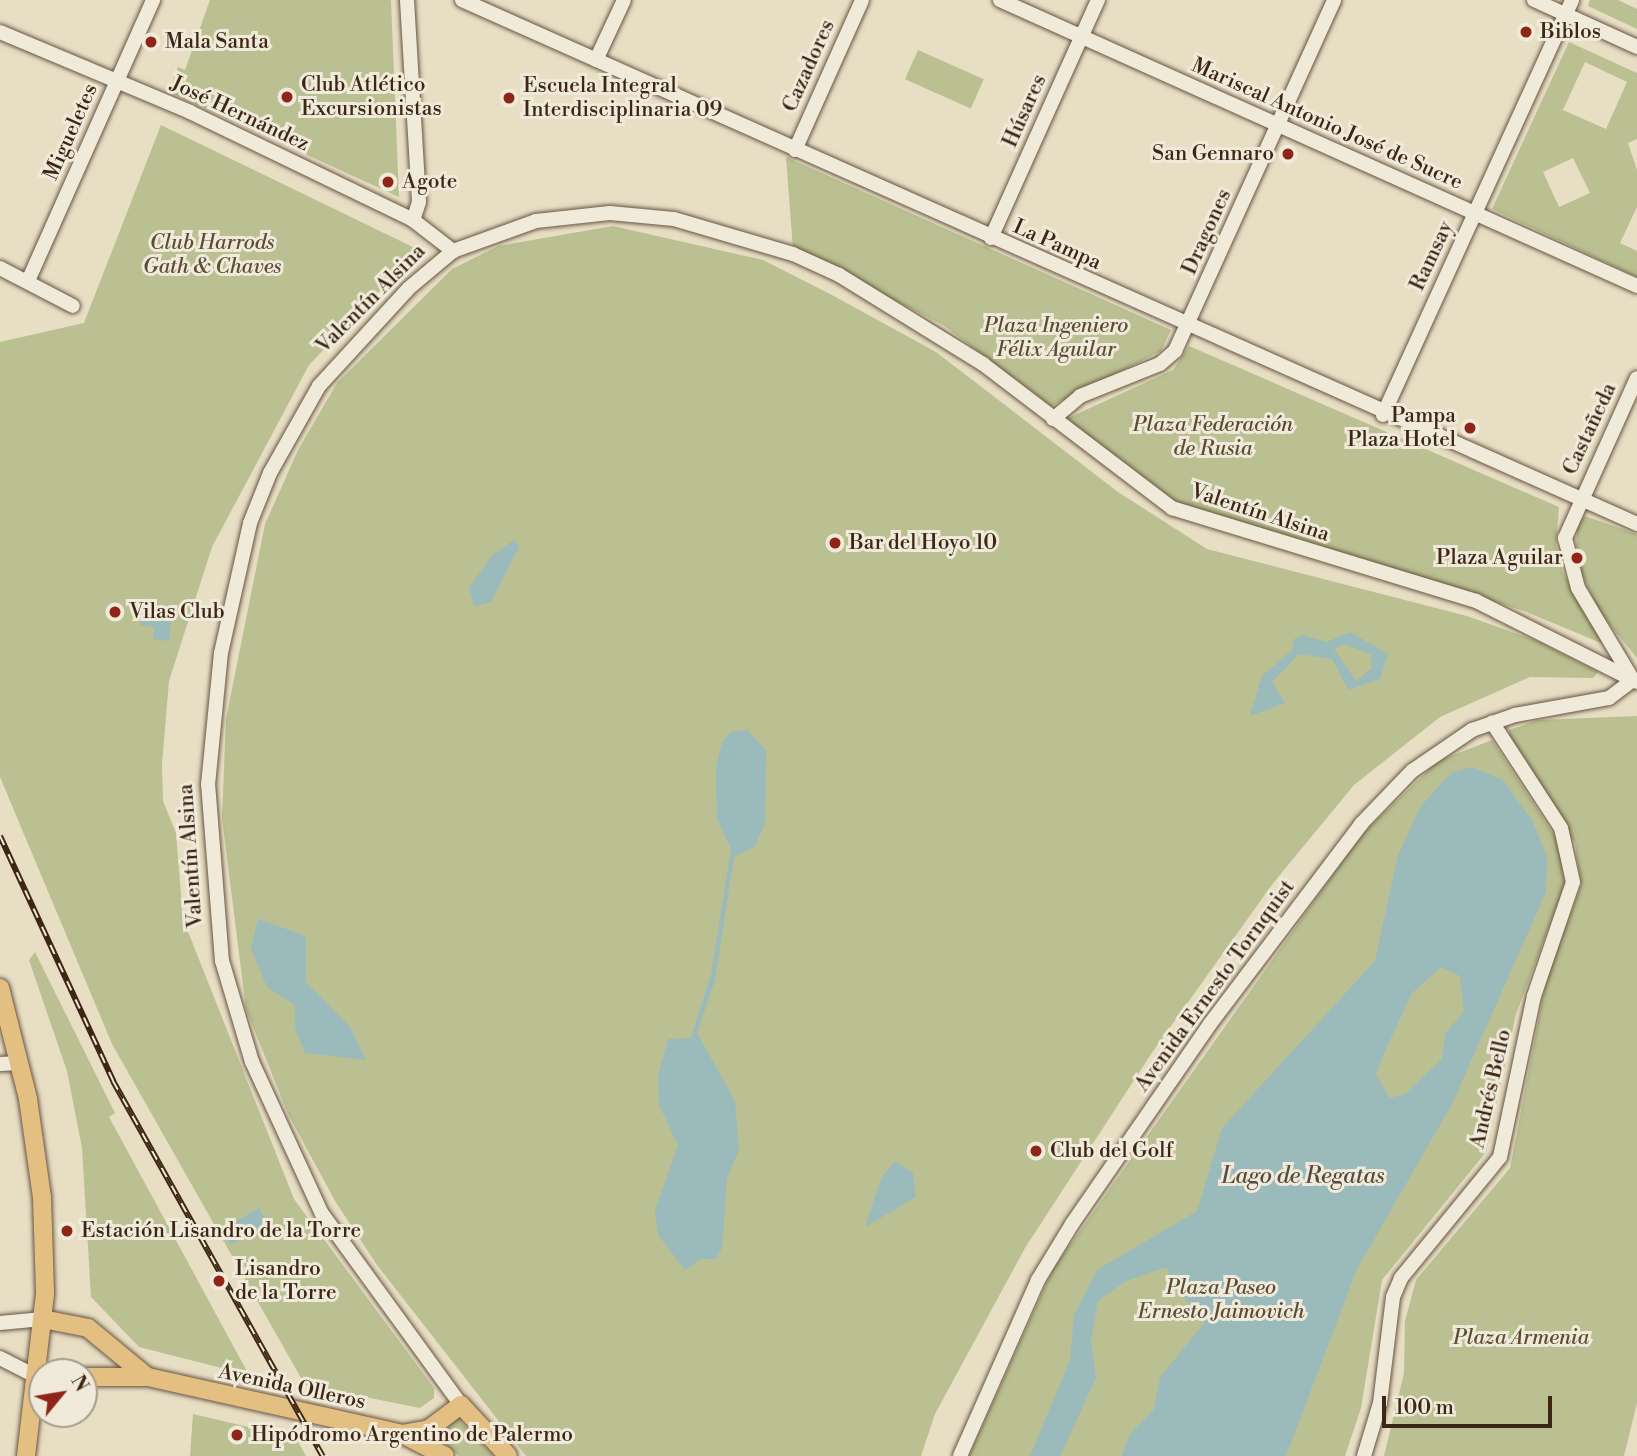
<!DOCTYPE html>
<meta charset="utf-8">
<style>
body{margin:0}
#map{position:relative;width:1637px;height:1456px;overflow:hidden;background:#e7dec4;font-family:"Libre Bodoni",serif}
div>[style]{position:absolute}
.green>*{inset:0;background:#bac091;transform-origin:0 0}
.water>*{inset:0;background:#9ababc}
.roads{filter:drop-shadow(0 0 2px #685441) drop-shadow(0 0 2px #685441)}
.minor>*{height:14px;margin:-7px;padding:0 7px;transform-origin:7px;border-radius:7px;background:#efead9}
.major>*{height:18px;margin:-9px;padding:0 9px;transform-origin:9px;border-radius:9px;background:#e4bf82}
.rail>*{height:6px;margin-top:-3px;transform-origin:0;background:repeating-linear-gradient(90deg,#efead9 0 10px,#3e2615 0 20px);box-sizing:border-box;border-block:2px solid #3e2615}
.dots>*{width:19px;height:19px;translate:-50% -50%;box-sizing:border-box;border:4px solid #efead9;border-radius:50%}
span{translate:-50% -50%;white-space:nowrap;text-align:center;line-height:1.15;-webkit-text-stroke:6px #efead9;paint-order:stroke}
.poi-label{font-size:21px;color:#3e2615}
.left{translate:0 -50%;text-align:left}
.right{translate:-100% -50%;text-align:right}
.street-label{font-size:21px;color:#3e2615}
.park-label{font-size:21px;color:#5d4c34;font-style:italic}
.water-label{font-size:23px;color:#554b3f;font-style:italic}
.north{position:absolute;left:28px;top:1358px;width:70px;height:70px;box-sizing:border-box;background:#efead9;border:2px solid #a89c8b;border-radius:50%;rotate:60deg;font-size:19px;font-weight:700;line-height:28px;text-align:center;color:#3e2615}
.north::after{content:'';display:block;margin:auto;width:24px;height:32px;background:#8f2418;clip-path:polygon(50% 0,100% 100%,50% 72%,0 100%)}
.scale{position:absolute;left:1382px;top:1396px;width:170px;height:32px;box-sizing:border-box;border:4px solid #3e2615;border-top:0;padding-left:9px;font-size:21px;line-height:24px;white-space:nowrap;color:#3e2615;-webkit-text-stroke:5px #efead9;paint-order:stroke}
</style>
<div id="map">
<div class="green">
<i style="clip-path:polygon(210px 0,391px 0,399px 197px,169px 92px,178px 67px,185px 70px)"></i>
<i style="clip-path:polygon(1590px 0,1618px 0,1637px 9px,1637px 29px,1588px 6px)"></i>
<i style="clip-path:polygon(evenodd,1569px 42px,1637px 73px,1637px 139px,1628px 143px,1637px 170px,1637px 207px,1620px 243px,1637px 251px,1637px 277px,1492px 209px,1569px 42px,1585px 62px,1627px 82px,1606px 129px,1563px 110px,1585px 62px,1569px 42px,1573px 158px,1590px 193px,1559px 207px,1543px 172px,1573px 158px)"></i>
<i style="left:918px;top:50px;width:72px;height:32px;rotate:24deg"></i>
<i style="clip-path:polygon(161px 125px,419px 250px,309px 365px,212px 547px,169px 681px,162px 765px,163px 801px,176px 833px,183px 919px,294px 1199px,434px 1388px,434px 1398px,420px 1408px,305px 1385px,112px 1044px,0 777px,0 342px,84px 323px)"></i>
<i style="clip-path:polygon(786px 157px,1171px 330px,1161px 351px,1051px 406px,943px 325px,793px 249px)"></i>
<i style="clip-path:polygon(613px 226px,763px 260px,832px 295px,936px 352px,1118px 492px,1207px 549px,1467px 616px,1537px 641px,1598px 672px,1593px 678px,1530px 677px,1440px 717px,1354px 785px,1274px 882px,1151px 1054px,1025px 1248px,935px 1414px,921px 1456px,526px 1456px,377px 1265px,335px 1201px,288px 1114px,246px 1009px,222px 818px,226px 719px,265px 524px,298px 450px,337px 383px,452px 269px,498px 246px)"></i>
<i style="clip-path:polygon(1189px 346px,1559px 507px,1556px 544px,1563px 573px,1606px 645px,1524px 611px,1178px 503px,1066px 419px,1173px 370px)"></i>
<i style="clip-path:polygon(1585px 516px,1637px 534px,1637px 658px,1601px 614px,1576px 563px,1577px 524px)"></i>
<i style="clip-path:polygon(1637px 716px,1637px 1403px,1624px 1456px,1384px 1456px,1404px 1373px,1405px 1321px,1416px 1280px,1510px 1168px,1546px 981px,1581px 885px,1575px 843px,1510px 744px,1509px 730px,1538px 720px)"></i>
<i style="clip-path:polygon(1492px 740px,1558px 841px,1565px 884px,1516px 1014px,1486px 1152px,1382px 1280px,1361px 1408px,1345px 1456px,969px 1456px,1053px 1269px,1361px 835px,1438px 761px)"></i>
<i style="clip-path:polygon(35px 952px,115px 1113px,109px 1117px,249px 1375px,139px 1347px,91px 1297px,82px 1148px,67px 1071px,29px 960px)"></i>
<i style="clip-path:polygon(193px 1414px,296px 1438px,306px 1456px,190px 1456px)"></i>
<i style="clip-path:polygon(452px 1418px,458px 1419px,494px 1456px,459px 1456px,441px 1440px)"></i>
</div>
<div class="water">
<i style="clip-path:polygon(514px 540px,519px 547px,491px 602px,474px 606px,469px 588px,492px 555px)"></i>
<i style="clip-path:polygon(142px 610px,172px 613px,169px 641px,153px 639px,154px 627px,140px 625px)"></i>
<i style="clip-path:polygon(evenodd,1350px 632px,1388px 654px,1380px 679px,1348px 690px,1332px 659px,1299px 654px,1272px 682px,1285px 703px,1250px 716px,1262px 676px,1293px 649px,1293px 640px,1301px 635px,1327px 642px,1350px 632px,1345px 644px,1371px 655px,1372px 668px,1356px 681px,1334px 649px,1345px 644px)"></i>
<i style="clip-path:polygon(747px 730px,766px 750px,765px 824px,754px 847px,734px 857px,715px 980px,697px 1033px,735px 1101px,739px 1150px,727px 1178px,722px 1248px,716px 1259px,701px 1259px,685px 1270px,658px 1235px,655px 1210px,678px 1145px,659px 1105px,658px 1076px,668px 1039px,691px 1038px,711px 975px,731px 849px,717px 819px,716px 767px,722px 742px,731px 732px)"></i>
<i style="clip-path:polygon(evenodd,1472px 767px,1503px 780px,1533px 822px,1547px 857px,1546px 892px,1452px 1104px,1357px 1269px,1286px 1456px,1122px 1456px,1129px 1435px,1154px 1409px,1160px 1377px,1205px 1322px,1172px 1283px,1167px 1267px,1126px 1281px,1098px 1301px,1091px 1340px,1096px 1378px,1060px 1456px,1030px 1456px,1070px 1360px,1074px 1315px,1097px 1270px,1197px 1211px,1222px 1128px,1375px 961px,1398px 855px,1421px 806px,1451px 773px,1472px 767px,1441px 967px,1460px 976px,1464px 1012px,1445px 1033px,1442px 1059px,1405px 1094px,1390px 1098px,1376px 1075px,1383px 1055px,1412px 993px,1441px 967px)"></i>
<i style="clip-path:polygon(258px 919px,306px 936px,306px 982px,350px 1027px,366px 1060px,305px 1053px,295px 1028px,295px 1005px,267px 987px,251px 949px)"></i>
<i style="clip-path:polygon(895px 1161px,913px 1173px,916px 1197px,865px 1227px,881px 1178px)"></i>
<i style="clip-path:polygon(259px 1208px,269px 1227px,230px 1245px,222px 1229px)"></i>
</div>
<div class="roads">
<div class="minor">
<i style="left:407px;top:0;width:202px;rotate:86.6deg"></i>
<i style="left:419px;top:202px;width:19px;rotate:108deg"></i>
<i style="left:462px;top:0;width:1287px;rotate:24.03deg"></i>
<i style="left:1000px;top:0;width:698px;rotate:24.18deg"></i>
<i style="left:1534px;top:0;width:113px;rotate:24.5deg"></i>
<i style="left:0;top:32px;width:206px;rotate:22.8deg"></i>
<i style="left:190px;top:112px;width:248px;rotate:25.8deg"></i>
<i style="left:413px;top:220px;width:51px;rotate:37.8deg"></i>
<i style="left:596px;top:60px;width:66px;rotate:-65deg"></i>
<i style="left:795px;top:150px;width:164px;rotate:-65.9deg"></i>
<i style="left:991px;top:238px;width:261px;rotate:-65.8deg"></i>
<i style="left:0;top:268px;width:82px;rotate:27.5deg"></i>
<i style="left:28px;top:281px;width:308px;rotate:-66deg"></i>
<i style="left:1383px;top:415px;width:456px;rotate:-65.5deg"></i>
<i style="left:1053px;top:419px;width:35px;rotate:-40deg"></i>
<i style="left:1080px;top:396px;width:86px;rotate:-21.8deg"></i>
<i style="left:1160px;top:364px;width:20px;rotate:-41deg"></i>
<i style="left:1175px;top:351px;width:385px;rotate:-65.6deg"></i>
<i style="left:1633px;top:680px;width:107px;rotate:-120.9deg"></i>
<i style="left:1578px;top:588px;width:52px;rotate:-104.6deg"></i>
<i style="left:1565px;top:538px;width:175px;rotate:-65.8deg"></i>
<i style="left:0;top:1064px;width:20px;rotate:-3deg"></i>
<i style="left:0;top:1323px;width:43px;rotate:-5.3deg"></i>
<i style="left:0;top:1358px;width:39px;rotate:27deg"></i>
<i style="left:461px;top:1405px;width:236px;rotate:-126deg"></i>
<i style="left:322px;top:1214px;width:167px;rotate:-114.7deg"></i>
<i style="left:252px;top:1062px;width:105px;rotate:-106.5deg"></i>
<i style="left:222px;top:961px;width:177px;rotate:-94.5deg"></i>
<i style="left:208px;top:785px;width:133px;rotate:-84.4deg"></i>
<i style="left:221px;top:653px;width:133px;rotate:-77.4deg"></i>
<i style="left:250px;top:523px;width:54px;rotate:-68.2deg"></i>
<i style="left:270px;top:473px;width:100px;rotate:-60.6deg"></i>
<i style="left:319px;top:386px;width:133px;rotate:-47.4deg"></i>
<i style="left:409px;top:288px;width:57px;rotate:-40.1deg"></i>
<i style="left:453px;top:251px;width:88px;rotate:-19.9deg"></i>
<i style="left:536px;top:221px;width:74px;rotate:-6.2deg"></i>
<i style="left:610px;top:213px;width:64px;rotate:5.4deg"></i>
<i style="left:674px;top:219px;width:124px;rotate:16.4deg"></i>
<i style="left:793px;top:254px;width:51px;rotate:24.5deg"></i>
<i style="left:839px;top:275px;width:169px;rotate:31.7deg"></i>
<i style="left:983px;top:364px;width:238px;rotate:37.3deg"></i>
<i style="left:1172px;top:508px;width:318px;rotate:17deg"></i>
<i style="left:1476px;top:601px;width:180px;rotate:26.7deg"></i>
<i style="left:960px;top:1456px;width:193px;rotate:-66.1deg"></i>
<i style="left:1038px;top:1280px;width:66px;rotate:-58.7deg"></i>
<i style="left:1072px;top:1224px;width:243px;rotate:-55.4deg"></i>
<i style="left:1210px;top:1024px;width:251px;rotate:-52.9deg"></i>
<i style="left:1361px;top:824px;width:74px;rotate:-46.1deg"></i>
<i style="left:1412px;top:771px;width:73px;rotate:-34.3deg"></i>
<i style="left:1472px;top:730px;width:46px;rotate:-19.2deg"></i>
<i style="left:1515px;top:715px;width:96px;rotate:-10.3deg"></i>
<i style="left:1609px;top:698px;width:30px;rotate:-37deg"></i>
<i style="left:1364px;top:1456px;width:55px;rotate:-73.2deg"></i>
<i style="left:1380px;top:1403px;width:107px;rotate:-83deg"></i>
<i style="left:1393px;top:1297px;width:21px;rotate:-67deg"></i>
<i style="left:1401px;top:1278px;width:156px;rotate:-50.7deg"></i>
<i style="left:1500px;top:1157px;width:165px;rotate:-78.1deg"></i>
<i style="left:1534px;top:996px;width:120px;rotate:-71.1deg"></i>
<i style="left:1573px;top:882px;width:55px;rotate:-102.5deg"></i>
<i style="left:1561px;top:828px;width:126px;rotate:-123.1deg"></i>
</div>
<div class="major">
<i style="left:0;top:988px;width:114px;rotate:75.8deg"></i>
<i style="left:28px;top:1099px;width:99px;rotate:81.9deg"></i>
<i style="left:42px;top:1197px;width:97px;rotate:88.2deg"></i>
<i style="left:45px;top:1294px;width:163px;rotate:96.7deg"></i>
<i style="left:43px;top:1319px;width:46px;rotate:11.3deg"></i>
<i style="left:88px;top:1328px;width:75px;rotate:39.6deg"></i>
<i style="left:84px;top:1377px;width:64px"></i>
<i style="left:148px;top:1377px;width:260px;rotate:12.6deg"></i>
<i style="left:402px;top:1434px;width:27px;rotate:-10deg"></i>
<i style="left:429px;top:1429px;width:40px;rotate:-37deg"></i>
<i style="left:461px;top:1405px;width:69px;rotate:47.3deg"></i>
<i style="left:402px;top:1434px;width:48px;rotate:27.1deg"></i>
</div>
</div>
<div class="rail">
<i style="left:0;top:836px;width:270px;rotate:65.2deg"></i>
<i style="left:113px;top:1081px;width:430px;rotate:60.8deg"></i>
</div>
<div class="dots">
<i style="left:1526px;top:32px;background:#8f2418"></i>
<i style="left:151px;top:42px;background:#8f2418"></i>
<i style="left:287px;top:97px;background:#8f2418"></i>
<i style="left:509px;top:98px;background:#8f2418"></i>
<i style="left:1288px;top:154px;background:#8f2418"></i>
<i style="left:388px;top:182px;background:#8f2418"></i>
<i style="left:1470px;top:428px;background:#8f2418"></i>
<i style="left:835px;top:543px;background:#8f2418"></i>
<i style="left:1577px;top:558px;background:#8f2418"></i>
<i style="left:115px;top:612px;background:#8f2418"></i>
<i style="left:1036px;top:1151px;background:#8f2418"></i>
<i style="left:67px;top:1231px;background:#8f2418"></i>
<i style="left:219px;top:1281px;background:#8f2418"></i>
<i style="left:237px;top:1435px;background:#8f2418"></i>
</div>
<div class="poi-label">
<span class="left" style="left:1540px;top:32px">Biblos</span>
<span class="left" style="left:165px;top:42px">Mala Santa</span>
<span class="left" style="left:301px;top:97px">Club Atlético<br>Excursionistas</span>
<span class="left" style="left:523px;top:98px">Escuela Integral<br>Interdisciplinaria 09</span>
<span class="right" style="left:1274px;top:154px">San Gennaro</span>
<span class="left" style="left:402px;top:182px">Agote</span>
<span class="right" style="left:1456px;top:428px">Pampa<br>Plaza Hotel</span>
<span class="left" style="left:849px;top:543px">Bar del Hoyo 10</span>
<span class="right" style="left:1563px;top:558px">Plaza Aguilar</span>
<span class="left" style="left:129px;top:612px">Vilas Club</span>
<span class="left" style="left:1050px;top:1151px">Club del Golf</span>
<span class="left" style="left:81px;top:1231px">Estación Lisandro de la Torre</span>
<span class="left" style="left:235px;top:1281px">Lisandro<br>de la Torre</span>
<span class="left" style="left:251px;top:1435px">Hipódromo Argentino de Palermo</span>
</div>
<div class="street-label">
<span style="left:809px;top:66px;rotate:-66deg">Cazadores</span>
<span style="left:1025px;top:111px;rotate:-66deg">Húsares</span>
<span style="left:240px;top:114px;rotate:25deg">José Hernández</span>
<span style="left:1327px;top:124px;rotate:24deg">Mariscal Antonio José de Sucre</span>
<span style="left:71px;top:132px;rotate:-66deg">Migueletes</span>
<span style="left:1207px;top:232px;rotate:-66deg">Dragones</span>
<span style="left:1057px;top:245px;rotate:24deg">La Pampa</span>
<span style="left:1432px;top:256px;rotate:-65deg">Ramsay</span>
<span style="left:371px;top:299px;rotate:-45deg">Valentín Alsina</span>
<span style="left:1590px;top:429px;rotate:-65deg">Castañeda</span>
<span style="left:1260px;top:513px;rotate:18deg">Valentín Alsina</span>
<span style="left:191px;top:856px;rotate:-94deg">Valentín Alsina</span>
<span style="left:1215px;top:986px;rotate:-54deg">Avenida Ernesto Tornquist</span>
<span style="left:1491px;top:1089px;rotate:-77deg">Andrés Bello</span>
<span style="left:292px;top:1387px;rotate:12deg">Avenida Olleros</span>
</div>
<div class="park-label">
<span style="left:212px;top:255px">Club Harrods<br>Gath &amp; Chaves</span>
<span style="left:1056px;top:338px">Plaza Ingeniero<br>Félix Aguilar</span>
<span style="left:1213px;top:437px">Plaza Federación<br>de Rusia</span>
<span style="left:1221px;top:1300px">Plaza Paseo<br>Ernesto Jaimovich</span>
<span style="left:1521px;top:1338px">Plaza Armenia</span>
</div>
<div class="water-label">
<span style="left:1303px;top:1176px">Lago de Regatas</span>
</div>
<div class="north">N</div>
<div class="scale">100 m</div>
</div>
